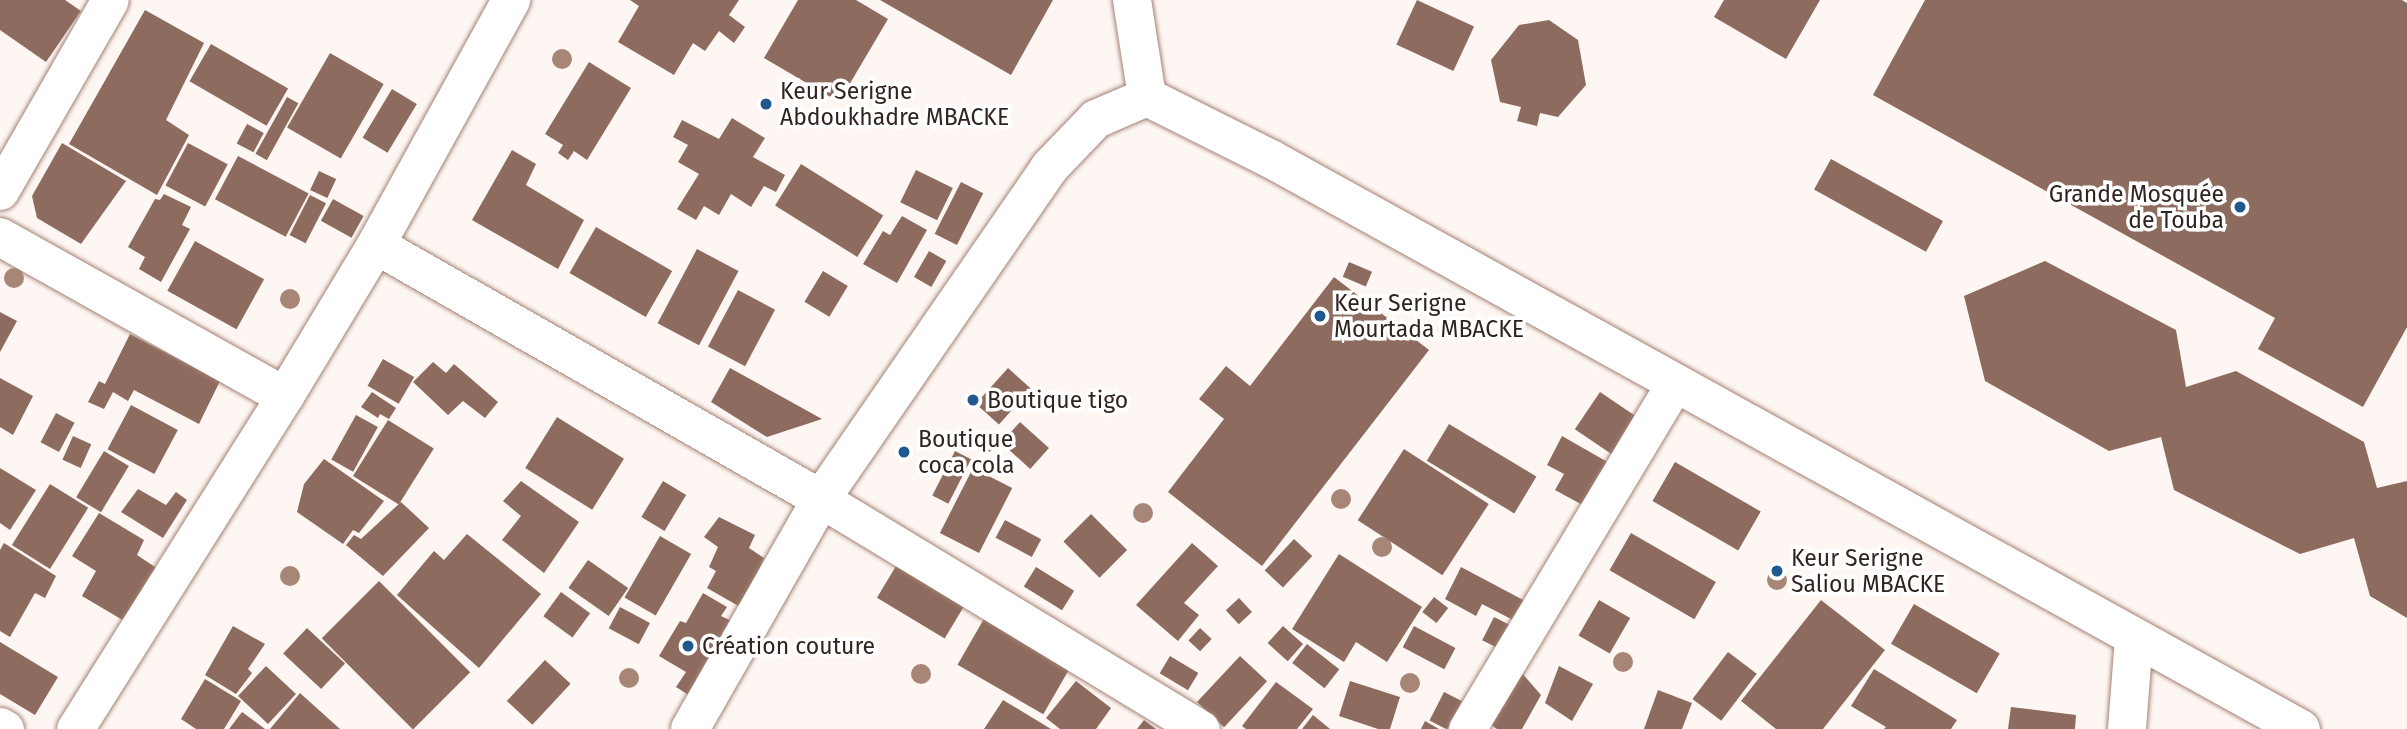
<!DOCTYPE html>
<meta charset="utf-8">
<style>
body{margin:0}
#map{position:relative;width:2407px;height:729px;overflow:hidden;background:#fef6f3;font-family:"Fira Sans",sans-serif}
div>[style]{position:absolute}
.building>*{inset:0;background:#8d6b5e;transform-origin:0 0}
.roads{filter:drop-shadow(0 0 2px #a38173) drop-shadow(0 0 2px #a38173)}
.minor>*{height:37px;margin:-18.5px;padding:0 18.5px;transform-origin:18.5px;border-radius:18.5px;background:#fff}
.tertiary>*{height:38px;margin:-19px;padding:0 19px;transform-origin:19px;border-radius:19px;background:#fff}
.trees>*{width:20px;height:20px;margin:-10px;border-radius:50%;background:#a88677}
.dots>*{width:19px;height:19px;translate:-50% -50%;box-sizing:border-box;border:4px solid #fff;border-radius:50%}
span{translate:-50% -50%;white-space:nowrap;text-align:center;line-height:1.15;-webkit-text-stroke:7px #fff;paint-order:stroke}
.poi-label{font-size:23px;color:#31231e}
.left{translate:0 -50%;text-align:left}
.right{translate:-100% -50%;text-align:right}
</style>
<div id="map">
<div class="building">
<i style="clip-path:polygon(0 0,65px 0,81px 11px,46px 62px,0 30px)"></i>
<i style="clip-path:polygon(630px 0,739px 0,729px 15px,745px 27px,734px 43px,719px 31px,705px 51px,693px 43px,674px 75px,618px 42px,639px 6px)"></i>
<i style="clip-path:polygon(798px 0,856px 0,888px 19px,839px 102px,764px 58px)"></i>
<i style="clip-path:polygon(880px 0,1053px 0,1011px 75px)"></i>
<i style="left:1417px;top:0;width:63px;height:49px;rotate:25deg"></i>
<i style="clip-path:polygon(1724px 0,1820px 0,1786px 59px,1714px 17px)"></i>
<i style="clip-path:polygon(1925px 0,2402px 0,2407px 3px,2407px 327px,2363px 407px,2258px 349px,2275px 318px,1873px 95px)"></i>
<i style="clip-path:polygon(145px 10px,204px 43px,166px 120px,189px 135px,157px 195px,69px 144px)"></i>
<i style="clip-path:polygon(1549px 20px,1578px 40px,1586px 85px,1558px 117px,1540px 113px,1537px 126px,1517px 121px,1521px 107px,1500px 102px,1491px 60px,1519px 25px)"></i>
<i style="left:211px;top:44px;width:89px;height:43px;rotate:30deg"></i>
<i style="left:330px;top:53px;width:62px;height:86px;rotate:30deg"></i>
<i style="clip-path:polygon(589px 62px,631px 88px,587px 160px,574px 151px,568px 160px,558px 153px,563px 145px,545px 134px)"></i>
<i style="left:392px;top:89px;width:29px;height:57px;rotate:31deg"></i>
<i style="left:287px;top:97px;width:13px;height:65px;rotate:29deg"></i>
<i style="clip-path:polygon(732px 118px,765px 138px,753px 157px,785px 175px,776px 192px,764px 186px,751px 207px,731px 194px,719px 215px,704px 206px,696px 220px,677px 209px,699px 174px,678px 162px,688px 145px,673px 137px,682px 120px,719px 139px)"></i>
<i style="left:247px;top:124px;width:19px;height:22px;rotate:28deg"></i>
<i style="clip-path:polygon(62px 143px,126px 181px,81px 244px,37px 218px,32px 196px)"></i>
<i style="left:188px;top:143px;width:45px;height:48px;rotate:28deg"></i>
<i style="clip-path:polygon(512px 150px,536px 164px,526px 185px,584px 220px,558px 269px,472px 220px)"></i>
<i style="left:238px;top:156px;width:80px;height:49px;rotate:28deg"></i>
<i style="left:1831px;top:159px;width:128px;height:35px;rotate:29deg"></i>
<i style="left:801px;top:164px;width:97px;height:49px;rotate:32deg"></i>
<i style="left:916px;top:170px;width:41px;height:36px;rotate:26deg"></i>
<i style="left:319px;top:171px;width:19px;height:21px;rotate:25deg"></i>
<i style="left:961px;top:182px;width:25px;height:58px;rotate:27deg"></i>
<i style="clip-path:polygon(164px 194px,191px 207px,182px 225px,190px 229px,161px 282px,139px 269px,145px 257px,128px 247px,155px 199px,160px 200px)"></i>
<i style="left:310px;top:195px;width:18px;height:45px;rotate:27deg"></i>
<i style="left:333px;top:199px;width:35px;height:25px;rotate:29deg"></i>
<i style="clip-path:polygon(902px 216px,927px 230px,897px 283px,863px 264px,883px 231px,890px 235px)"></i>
<i style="left:596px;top:227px;width:88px;height:53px;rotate:30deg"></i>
<i style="left:195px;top:241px;width:79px;height:57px;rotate:29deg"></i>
<i style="left:697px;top:249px;width:47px;height:84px;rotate:28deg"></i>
<i style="left:929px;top:251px;width:20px;height:30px;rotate:30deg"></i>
<i style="clip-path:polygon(2045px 261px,2176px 330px,2186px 387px,2236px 371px,2364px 442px,2377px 488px,2407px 481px,2407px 618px,2370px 596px,2354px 538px,2300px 554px,2174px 490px,2161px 437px,2109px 451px,1985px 381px,1964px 296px)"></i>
<i style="left:1349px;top:262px;width:25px;height:16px;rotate:23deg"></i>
<i style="left:823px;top:271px;width:29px;height:36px;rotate:31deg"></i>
<i style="clip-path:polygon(1334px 277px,1429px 350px,1262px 566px,1168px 492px,1224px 419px,1199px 399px,1226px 366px,1250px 386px)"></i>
<i style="left:738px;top:290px;width:42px;height:64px;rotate:28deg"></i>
<i style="clip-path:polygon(0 312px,17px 321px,0 352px)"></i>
<i style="clip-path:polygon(130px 334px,220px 381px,199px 424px,134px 390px,128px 401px,113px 392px,104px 409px,88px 402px,99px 381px,105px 384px)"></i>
<i style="left:383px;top:359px;width:36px;height:31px;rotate:30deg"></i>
<i style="clip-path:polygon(433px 362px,446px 373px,454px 364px,498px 402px,485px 418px,463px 401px,448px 415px,413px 382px)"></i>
<i style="clip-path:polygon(730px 368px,822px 419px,767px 437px,711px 402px)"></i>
<i style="left:1008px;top:368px;width:31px;height:48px;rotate:42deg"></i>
<i style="clip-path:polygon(0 378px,33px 396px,13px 435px,0 427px)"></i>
<i style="clip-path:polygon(372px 392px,396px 408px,389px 419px,380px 414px,378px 418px,361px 407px)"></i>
<i style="left:1600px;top:392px;width:50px;height:45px;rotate:34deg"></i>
<i style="left:131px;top:405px;width:53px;height:50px;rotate:28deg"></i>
<i style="left:56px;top:413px;width:21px;height:33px;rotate:28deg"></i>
<i style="left:356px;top:415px;width:25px;height:51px;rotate:29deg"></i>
<i style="left:557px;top:417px;width:79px;height:60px;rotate:32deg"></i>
<i style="left:388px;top:420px;width:54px;height:66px;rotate:32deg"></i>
<i style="left:1020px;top:422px;width:39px;height:28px;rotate:42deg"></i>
<i style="left:1449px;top:424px;width:102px;height:43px;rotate:31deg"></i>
<i style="left:73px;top:436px;width:20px;height:26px;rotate:24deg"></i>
<i style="clip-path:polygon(1562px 436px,1611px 464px,1588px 508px,1555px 490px,1564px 474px,1547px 465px)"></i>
<i style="left:1404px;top:449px;width:101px;height:85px;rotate:33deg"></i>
<i style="left:104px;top:451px;width:29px;height:54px;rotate:31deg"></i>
<i style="left:955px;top:451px;width:18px;height:50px;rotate:27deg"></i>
<i style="clip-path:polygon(324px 459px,384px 501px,359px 533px,353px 530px,343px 544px,297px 512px,304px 484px)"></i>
<i style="left:1675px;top:462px;width:99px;height:45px;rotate:30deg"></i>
<i style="clip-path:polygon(0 468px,36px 490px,10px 530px,0 523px)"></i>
<i style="left:973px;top:468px;width:44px;height:73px;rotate:27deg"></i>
<i style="clip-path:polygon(521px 481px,579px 522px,544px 573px,502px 540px,521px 516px,503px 501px)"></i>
<i style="left:663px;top:481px;width:27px;height:42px;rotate:31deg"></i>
<i style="left:50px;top:484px;width:45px;height:72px;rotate:32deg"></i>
<i style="clip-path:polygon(138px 489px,166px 505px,176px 492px,187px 500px,163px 538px,121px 512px)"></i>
<i style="clip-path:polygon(401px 502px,429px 528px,383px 576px,346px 545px,354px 535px,361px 539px)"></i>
<i style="clip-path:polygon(99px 513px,144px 540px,137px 555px,161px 571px,131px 625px,82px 596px,96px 571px,72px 556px)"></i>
<i style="left:1091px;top:514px;width:51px;height:39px;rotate:45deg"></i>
<i style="clip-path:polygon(719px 517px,755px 535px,749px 548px,764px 558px,742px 608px,707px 588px,716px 571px,709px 567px,718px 547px,704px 537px)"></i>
<i style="left:1005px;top:520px;width:41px;height:20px;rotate:28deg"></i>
<i style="left:1631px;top:533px;width:98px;height:43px;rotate:30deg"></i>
<i style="clip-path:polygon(467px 534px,541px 594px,479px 668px,397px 595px,434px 551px,444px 560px)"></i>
<i style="left:660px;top:536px;width:36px;height:71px;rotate:30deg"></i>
<i style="left:1294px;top:539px;width:25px;height:43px;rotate:43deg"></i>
<i style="clip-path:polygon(4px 543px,56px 576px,45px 598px,35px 593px,10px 637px,0 631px,0 550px)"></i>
<i style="clip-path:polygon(1192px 543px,1218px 566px,1184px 603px,1199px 615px,1178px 641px,1136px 605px)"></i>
<i style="clip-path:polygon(1339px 554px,1422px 607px,1387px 662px,1356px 642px,1344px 662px,1292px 629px)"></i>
<i style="left:588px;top:560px;width:49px;height:34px;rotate:35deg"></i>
<i style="left:896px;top:566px;width:79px;height:37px;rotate:31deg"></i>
<i style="left:1036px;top:567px;width:45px;height:23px;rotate:32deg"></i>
<i style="clip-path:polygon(1461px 567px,1527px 602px,1517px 622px,1482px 604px,1476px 616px,1445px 599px)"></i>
<i style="left:379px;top:581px;width:129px;height:81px;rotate:45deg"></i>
<i style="left:561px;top:592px;width:36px;height:30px;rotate:36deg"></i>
<i style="clip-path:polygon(703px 593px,727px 607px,721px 616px,736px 623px,698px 701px,676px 687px,686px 672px,659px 656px,680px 621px,686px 623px)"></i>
<i style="left:1434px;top:597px;width:18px;height:19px;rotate:38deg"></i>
<i style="left:1239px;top:598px;width:19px;height:18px;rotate:47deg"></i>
<i style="left:1599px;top:600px;width:36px;height:41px;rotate:30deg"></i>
<i style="clip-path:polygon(1821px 600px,1885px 650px,1823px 729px,1776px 729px,1741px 701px)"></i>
<i style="left:1914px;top:604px;width:99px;height:46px;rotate:30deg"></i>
<i style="left:620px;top:607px;width:34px;height:24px;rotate:28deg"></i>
<i style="left:985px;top:617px;width:99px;height:55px;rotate:30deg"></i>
<i style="left:1494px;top:617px;width:20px;height:26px;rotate:27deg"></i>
<i style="clip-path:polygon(233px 626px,265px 644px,248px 669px,252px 673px,236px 694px,205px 675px)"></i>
<i style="left:1283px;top:626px;width:27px;height:23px;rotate:42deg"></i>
<i style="left:1414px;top:626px;width:47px;height:24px;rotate:28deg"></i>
<i style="left:307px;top:628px;width:52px;height:35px;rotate:43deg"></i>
<i style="left:1200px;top:628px;width:16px;height:17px;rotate:43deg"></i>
<i style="clip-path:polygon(0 642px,58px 677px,35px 715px,0 694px)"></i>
<i style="left:1307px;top:644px;width:41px;height:24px;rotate:38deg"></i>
<i style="left:1728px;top:652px;width:36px;height:59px;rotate:37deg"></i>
<i style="left:1170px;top:656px;width:33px;height:20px;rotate:31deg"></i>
<i style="left:1240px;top:656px;width:37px;height:63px;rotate:43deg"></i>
<i style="left:545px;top:660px;width:35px;height:56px;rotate:43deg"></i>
<i style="left:266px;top:666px;width:41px;height:41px;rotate:43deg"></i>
<i style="clip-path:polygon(1559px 666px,1593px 684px,1572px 721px,1545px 703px)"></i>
<i style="clip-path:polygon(1874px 669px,1957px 720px,1951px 729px,1884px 729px,1886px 727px,1851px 706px)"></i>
<i style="clip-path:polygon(1521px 672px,1541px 695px,1522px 729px,1497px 729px,1485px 721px)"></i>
<i style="clip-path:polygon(205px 679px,241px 701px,224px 729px,196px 729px,181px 719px)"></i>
<i style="clip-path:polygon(1076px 681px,1111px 708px,1096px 729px,1060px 729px,1046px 718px)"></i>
<i style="clip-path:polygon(1350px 681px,1400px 697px,1390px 729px,1378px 729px,1339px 716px)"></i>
<i style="clip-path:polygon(1276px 682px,1313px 709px,1297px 729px,1246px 729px,1242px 726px)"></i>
<i style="clip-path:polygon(1658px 690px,1692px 703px,1682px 729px,1644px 729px)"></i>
<i style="left:1444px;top:692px;width:20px;height:32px;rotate:27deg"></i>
<i style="clip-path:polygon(300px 693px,340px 729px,270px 729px)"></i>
<i style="clip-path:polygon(1003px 700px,1051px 729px,984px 729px)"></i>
<i style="clip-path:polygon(2011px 707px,2076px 715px,2075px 729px,2008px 729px)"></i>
<i style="clip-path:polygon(242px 712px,265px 729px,229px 729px)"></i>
<i style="clip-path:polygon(1313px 715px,1330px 729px,1302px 729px)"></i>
<i style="clip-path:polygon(1144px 720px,1156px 729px,1137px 729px)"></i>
<i style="clip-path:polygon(1425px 721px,1439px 729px,1421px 729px)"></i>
</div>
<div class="roads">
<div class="minor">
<i style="left:0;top:191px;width:220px;rotate:-60.1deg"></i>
<i style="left:821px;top:499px;width:444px;rotate:31.2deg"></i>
<i style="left:0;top:726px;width:6px;rotate:31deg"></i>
<i style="left:75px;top:729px;width:394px;rotate:-57.8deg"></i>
<i style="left:1467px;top:729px;width:404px;rotate:-59deg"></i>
</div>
<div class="tertiary">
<i style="left:1147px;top:97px;width:139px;rotate:26.6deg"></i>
<i style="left:1271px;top:159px;width:1177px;rotate:28.96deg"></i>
<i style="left:0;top:237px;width:326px;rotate:29.2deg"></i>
<i style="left:285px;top:396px;width:176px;rotate:-58.9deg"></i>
<i style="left:376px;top:245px;width:280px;rotate:-61.1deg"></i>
<i style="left:376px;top:245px;width:512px;rotate:29.72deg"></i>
<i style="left:690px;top:729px;width:265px;rotate:-60.3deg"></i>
<i style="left:821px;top:499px;width:402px;rotate:-55.4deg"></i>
<i style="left:1049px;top:168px;width:68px;rotate:-46.2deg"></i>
<i style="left:1096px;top:119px;width:56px;rotate:-23.3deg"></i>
<i style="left:1147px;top:97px;width:98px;rotate:-98.8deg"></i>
<i style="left:2127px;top:729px;width:92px;rotate:-85.6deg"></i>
</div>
</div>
<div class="trees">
<i style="left:562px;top:59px"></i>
<i style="left:14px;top:278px"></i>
<i style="left:290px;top:299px"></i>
<i style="left:985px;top:443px"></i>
<i style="left:1341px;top:499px"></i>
<i style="left:1143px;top:513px"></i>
<i style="left:1382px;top:547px"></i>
<i style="left:290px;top:576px"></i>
<i style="left:1777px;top:580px"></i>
<i style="left:1623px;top:662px"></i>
<i style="left:921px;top:674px"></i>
<i style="left:629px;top:678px"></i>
<i style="left:1410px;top:683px"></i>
</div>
<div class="dots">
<i style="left:766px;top:104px;background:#225890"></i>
<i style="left:2240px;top:207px;background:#225890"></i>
<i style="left:1320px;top:316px;background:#225890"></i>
<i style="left:973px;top:400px;background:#225890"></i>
<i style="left:904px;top:452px;background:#225890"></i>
<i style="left:1777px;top:571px;background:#225890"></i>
<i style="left:688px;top:646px;background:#225890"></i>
</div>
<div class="poi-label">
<span class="left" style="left:780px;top:104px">Keur Serigne<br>Abdoukhadre MBACKE</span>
<span class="right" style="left:2224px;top:207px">Grande Mosquée<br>de Touba</span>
<span class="left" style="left:1334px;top:316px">Keur Serigne<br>Mourtada MBACKE</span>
<span class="left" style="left:987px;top:400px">Boutique tigo</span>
<span class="left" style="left:918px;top:452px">Boutique<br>coca cola</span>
<span class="left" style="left:1791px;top:571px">Keur Serigne<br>Saliou MBACKE</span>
<span class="left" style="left:702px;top:646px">Création couture</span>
</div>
</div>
